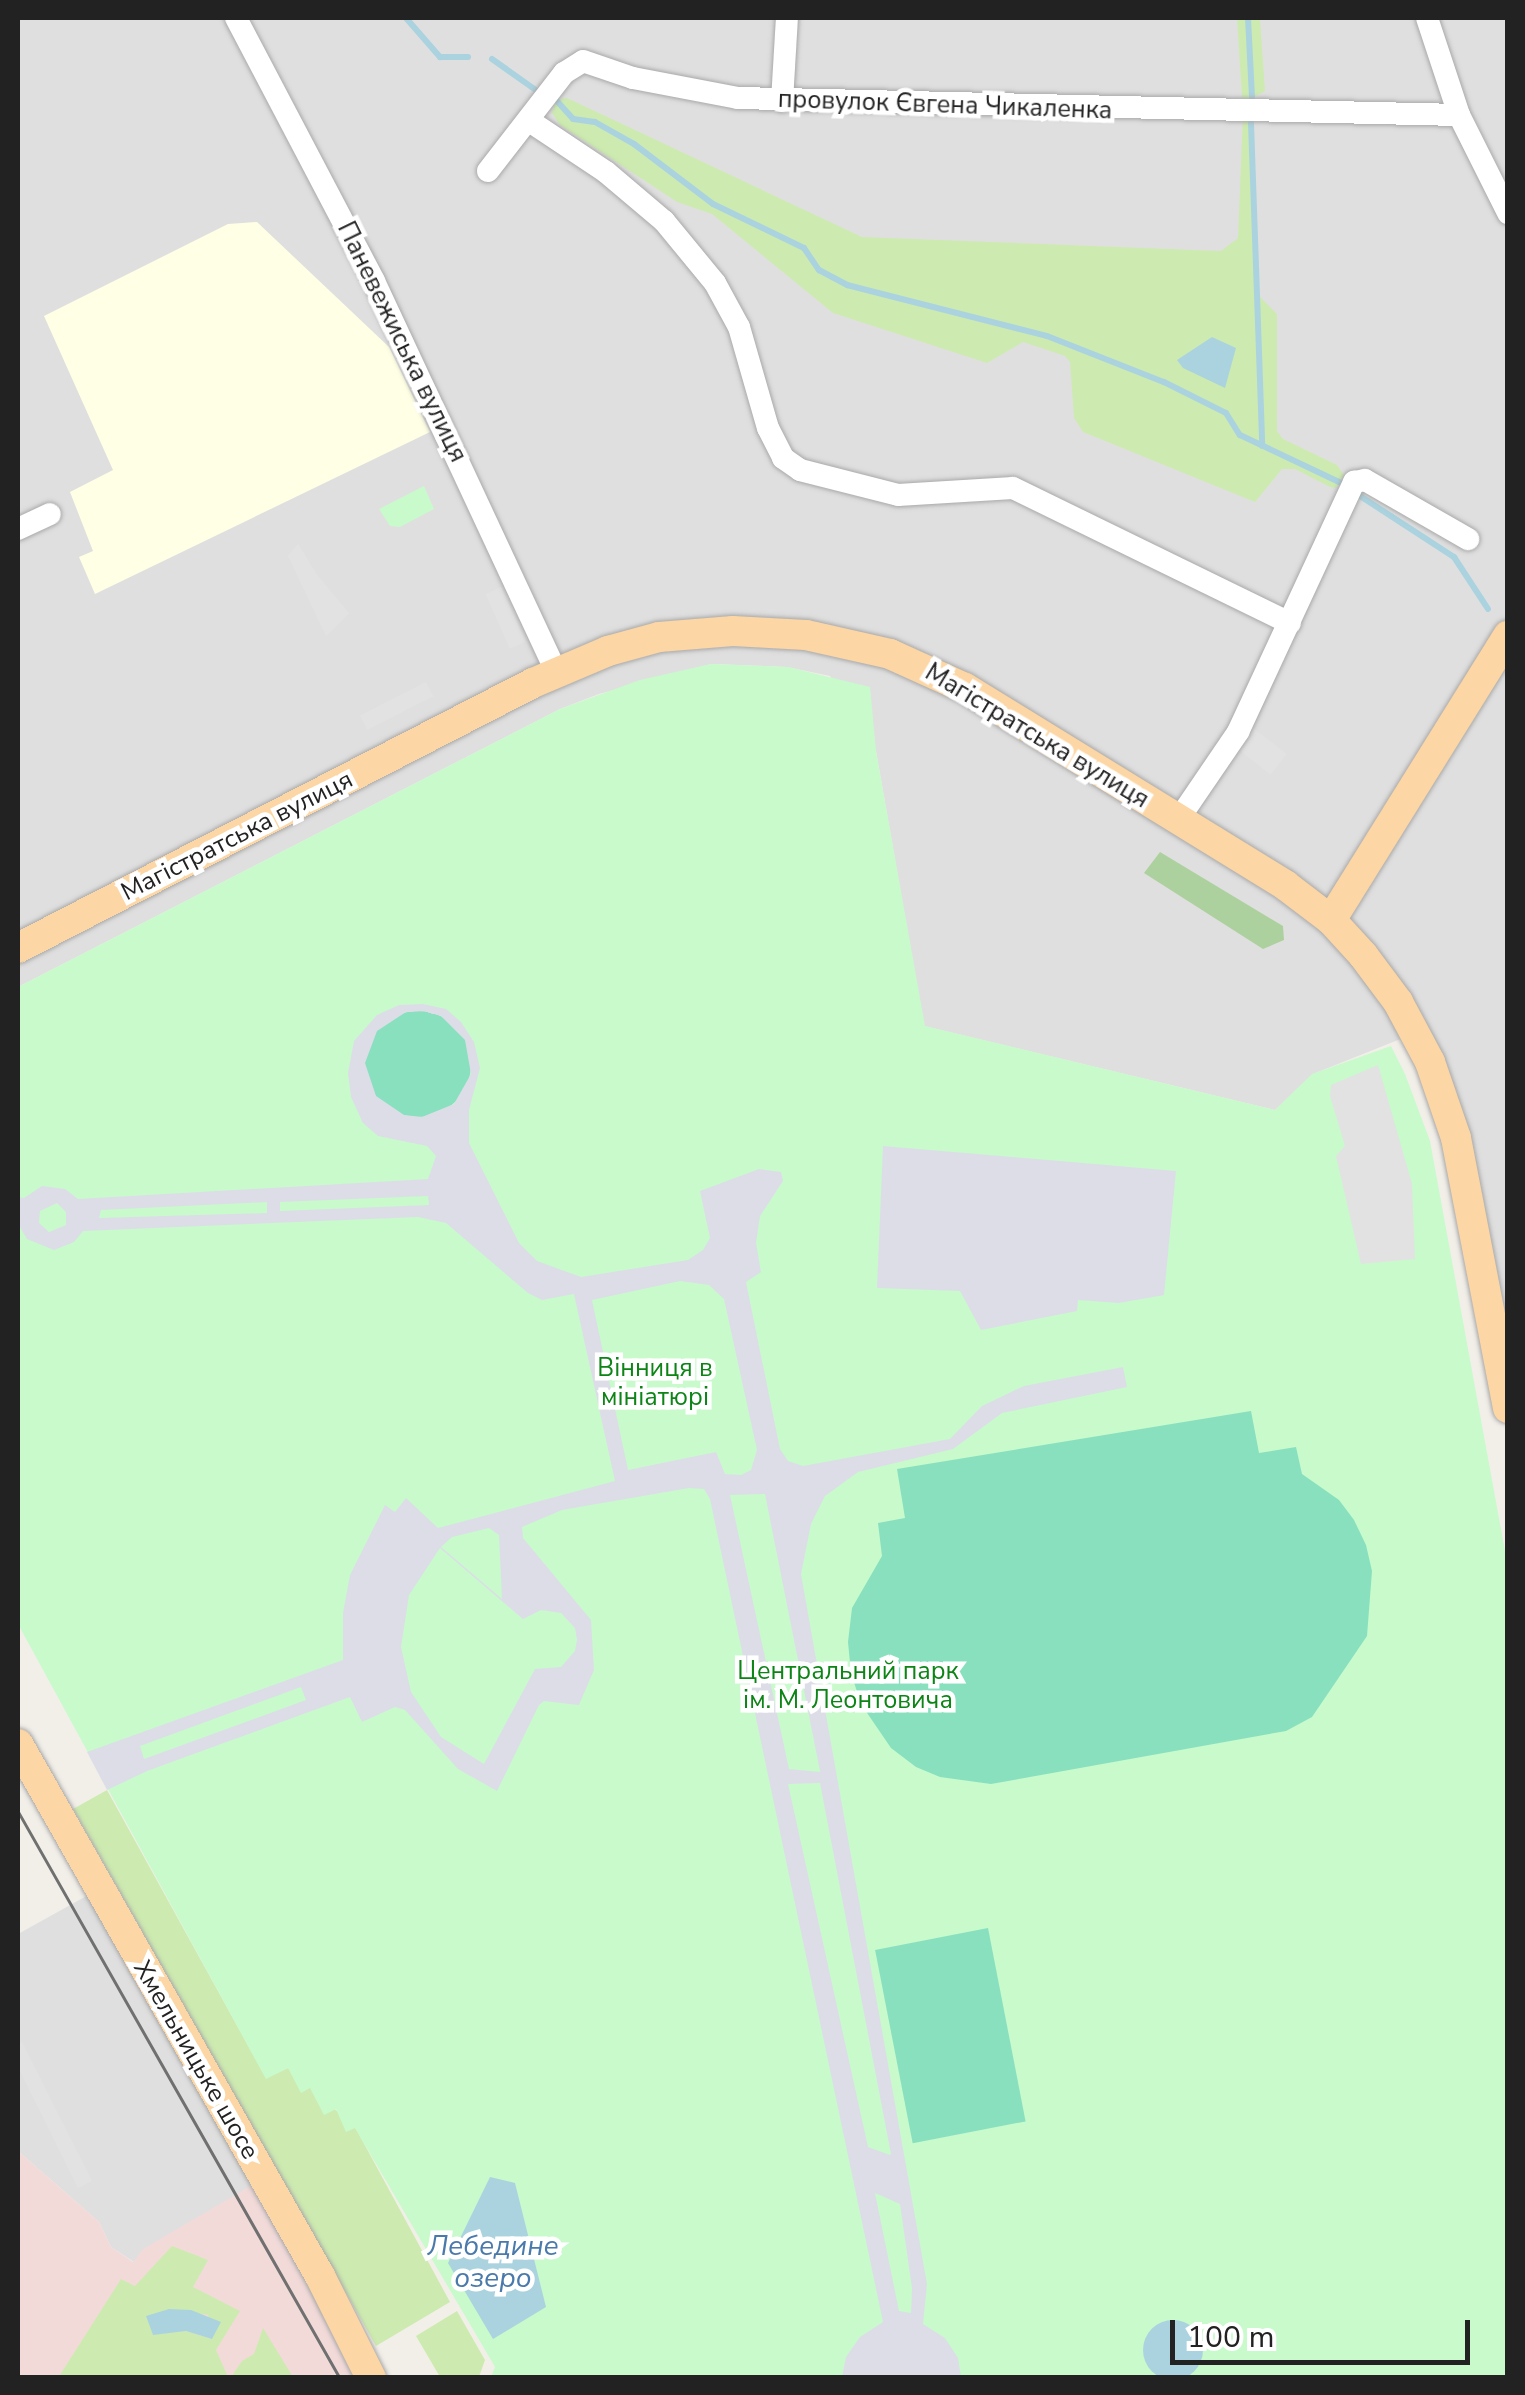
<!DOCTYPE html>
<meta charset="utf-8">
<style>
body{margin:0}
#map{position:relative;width:1525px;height:2395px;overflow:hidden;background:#f2efe9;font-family:"Nunito Sans",sans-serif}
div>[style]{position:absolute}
.residential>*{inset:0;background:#e0dfdf}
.commercial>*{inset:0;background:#f2dad9}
.education>*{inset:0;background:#ffffe5}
.grass>*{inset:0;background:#cdebb0}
.forest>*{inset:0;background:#add19e}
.park>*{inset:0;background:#c8facc}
.pitch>*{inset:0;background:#88e0be;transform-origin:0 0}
.round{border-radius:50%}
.parking>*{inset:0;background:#e2e2e2;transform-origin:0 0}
.plaza>*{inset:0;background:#dddde8}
.water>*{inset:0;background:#aad3df}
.stream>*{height:6px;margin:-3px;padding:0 3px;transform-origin:3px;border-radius:3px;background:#aad3df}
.roads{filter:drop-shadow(0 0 2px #a9a9a9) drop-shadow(0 0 2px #a9a9a9)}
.minor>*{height:22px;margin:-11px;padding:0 11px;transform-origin:11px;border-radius:11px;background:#fff}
.major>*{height:30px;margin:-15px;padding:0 15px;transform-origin:15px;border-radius:15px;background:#fcd6a4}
.tram>*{height:2.5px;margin:-1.25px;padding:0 1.25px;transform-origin:1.25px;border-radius:1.25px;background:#707070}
span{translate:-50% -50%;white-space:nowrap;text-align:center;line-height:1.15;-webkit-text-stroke:9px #fff;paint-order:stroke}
.street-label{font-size:25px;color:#222}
.park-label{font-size:25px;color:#0c8416}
.water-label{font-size:28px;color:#4a7aab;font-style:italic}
.frame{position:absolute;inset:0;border:20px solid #222;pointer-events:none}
.scale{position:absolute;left:1170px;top:2320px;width:300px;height:45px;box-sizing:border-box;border:5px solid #222;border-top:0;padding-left:12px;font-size:30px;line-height:35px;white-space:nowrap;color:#222;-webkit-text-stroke:8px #fff;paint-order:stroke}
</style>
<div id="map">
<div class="residential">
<i style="clip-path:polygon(18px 18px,1507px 18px,1507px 1406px,1484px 1290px,1413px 1034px,1313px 1074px,1275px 1110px,924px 1026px,876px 751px,830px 676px,787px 667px,711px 664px,599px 694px,560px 709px,18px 987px)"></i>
<i style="clip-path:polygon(99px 1889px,264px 2178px,134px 2262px,111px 2247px,99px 2222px,18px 2151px,18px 1934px)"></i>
</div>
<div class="commercial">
<i style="clip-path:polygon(18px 2151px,99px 2222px,111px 2247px,133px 2262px,143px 2249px,264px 2178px,371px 2377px,18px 2377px)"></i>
</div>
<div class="education">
<i style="clip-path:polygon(257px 222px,389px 347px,430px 432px,95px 594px,79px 557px,93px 551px,70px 492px,113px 470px,44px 316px,228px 224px)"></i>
</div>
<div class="grass">
<i style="clip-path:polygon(1237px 18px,1260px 18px,1265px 91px,1252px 98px,1251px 123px,1256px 293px,1277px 314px,1277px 431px,1283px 439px,1337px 465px,1344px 475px,1336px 488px,1330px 487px,1295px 469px,1282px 469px,1255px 502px,1083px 432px,1074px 418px,1070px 362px,1065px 356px,1023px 342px,987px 363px,833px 313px,712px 214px,677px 202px,560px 125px,552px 113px,556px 100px,567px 98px,862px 237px,1221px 251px,1238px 238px,1243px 113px)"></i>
<i style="clip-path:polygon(107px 1790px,266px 2078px,288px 2068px,355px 2127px,450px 2302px,376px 2346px,73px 1809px)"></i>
<i style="clip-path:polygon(evenodd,172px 2246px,208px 2260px,193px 2287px,240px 2311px,216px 2350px,228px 2377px,58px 2378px,121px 2279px,135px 2286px,172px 2246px,169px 2309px,208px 2315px,212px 2339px,186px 2331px,154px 2334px,169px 2309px)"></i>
<i style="clip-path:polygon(457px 2311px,485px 2360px,479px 2377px,440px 2377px,416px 2336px)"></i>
<i style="clip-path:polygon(263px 2328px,293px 2377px,231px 2377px,242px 2361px,254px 2354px)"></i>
</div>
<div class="forest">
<i style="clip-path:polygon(1160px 852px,1283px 926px,1284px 940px,1263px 949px,1144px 873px)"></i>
</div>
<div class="park">
<i style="clip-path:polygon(424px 486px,434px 509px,400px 527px,390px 526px,379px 509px)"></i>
<i style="clip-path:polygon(711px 664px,788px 667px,870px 687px,876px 751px,925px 1026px,1275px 1110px,1312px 1074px,1391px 1046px,1405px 1074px,1430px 1141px,1507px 1562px,1507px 2377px,491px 2377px,495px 2367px,355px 2128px,346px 2132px,336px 2109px,324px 2115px,310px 2088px,301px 2093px,288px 2068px,266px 2079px,18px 1624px,18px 987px,560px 709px,640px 680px)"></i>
</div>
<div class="pitch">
<i class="round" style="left:365px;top:1011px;width:106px;height:106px"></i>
<i style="clip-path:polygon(1251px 1411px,1259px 1453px,1296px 1447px,1302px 1474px,1339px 1500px,1354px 1520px,1366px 1545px,1372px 1571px,1367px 1636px,1312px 1717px,1286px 1731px,991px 1784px,940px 1777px,916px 1767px,891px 1748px,861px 1704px,851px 1673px,848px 1642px,852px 1608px,882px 1556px,878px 1523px,905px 1518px,897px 1469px)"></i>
<i style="left:988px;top:1928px;width:197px;height:115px;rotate:79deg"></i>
</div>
<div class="parking">
<i style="clip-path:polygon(298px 544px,318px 576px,349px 613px,326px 636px,288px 556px)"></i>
<i style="left:501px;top:587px;width:60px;height:17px;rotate:66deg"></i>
<i style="left:426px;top:682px;width:16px;height:74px;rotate:63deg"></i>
<i style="left:1252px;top:727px;width:44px;height:26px;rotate:38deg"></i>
<i style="clip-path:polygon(1378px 1065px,1412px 1184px,1415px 1259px,1361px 1264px,1336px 1156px,1345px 1146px,1330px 1096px,1331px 1085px)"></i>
<i style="clip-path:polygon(22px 2042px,92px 2181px,78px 2188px,18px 2067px,18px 2044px)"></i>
</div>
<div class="plaza">
<i style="clip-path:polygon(evenodd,423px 1004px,446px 1009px,461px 1022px,474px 1042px,480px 1068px,469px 1110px,469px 1143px,519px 1243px,537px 1261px,581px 1277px,688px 1260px,703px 1250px,710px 1238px,700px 1191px,759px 1169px,781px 1172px,783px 1181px,760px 1216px,756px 1243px,761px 1272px,746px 1282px,780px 1449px,788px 1461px,803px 1466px,950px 1439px,982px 1406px,1024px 1386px,1123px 1367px,1127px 1387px,1002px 1413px,953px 1449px,858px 1472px,825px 1496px,811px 1524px,801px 1574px,927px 2284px,923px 2324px,945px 2338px,958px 2358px,961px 2377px,842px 2377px,846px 2357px,860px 2337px,883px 2322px,710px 1499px,704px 1489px,689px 1488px,562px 1510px,522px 1527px,523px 1538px,591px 1620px,594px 1670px,579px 1705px,544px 1701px,539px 1705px,497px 1791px,458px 1769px,405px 1710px,395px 1707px,362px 1722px,350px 1697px,147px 1771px,107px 1790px,87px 1752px,343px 1660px,343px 1613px,350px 1575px,385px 1505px,395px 1512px,406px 1498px,438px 1528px,615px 1481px,574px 1294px,542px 1300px,528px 1293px,446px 1223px,418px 1217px,83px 1231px,74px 1242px,54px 1250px,27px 1239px,20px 1227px,18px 1197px,24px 1198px,42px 1186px,65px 1189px,78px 1199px,428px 1179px,436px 1156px,427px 1146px,378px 1136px,363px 1123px,351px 1097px,348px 1073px,354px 1041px,377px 1015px,399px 1005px,423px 1004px,424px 1011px,441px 1016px,465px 1040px,471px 1074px,454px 1104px,422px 1117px,404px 1115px,376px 1096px,365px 1063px,377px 1031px,406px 1012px,424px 1011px,423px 1004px,428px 1196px,429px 1205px,280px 1211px,280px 1202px,428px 1196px,423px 1004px,267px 1202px,267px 1213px,99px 1218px,101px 1210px,267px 1202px,423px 1004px,57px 1203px,66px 1212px,66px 1225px,49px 1232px,39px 1223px,40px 1211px,57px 1203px,423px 1004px,680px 1281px,709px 1285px,724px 1299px,757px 1450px,751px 1470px,741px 1475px,725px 1474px,716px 1452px,628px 1470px,592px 1300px,680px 1281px,423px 1004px,765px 1494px,820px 1771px,820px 1772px,789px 1769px,730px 1495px,765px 1494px,423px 1004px,489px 1528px,499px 1535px,502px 1599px,441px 1547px,452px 1537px,489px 1528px,423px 1004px,440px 1548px,523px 1619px,541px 1610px,561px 1613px,575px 1628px,577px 1640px,575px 1651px,561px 1667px,535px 1669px,484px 1764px,441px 1737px,411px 1692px,401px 1647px,409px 1595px,440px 1548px,423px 1004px,301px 1687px,306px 1700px,144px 1759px,140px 1746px,301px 1687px,423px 1004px,820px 1783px,891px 2154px,890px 2155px,868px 2147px,788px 1784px,820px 1783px,423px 1004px,875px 2193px,900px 2204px,912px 2288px,911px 2313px,899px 2311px,875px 2193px)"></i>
<i style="clip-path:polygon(883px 1146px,1176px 1171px,1164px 1295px,1119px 1303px,1078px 1300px,1077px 1311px,981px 1330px,960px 1291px,877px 1288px)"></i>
</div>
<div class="water">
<i style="clip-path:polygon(1212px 337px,1236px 348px,1225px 388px,1183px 368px,1177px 360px)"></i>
<i style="clip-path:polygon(490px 2177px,515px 2183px,546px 2307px,493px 2339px,448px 2263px)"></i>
<i style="clip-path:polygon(169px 2309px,191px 2310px,221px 2322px,212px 2339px,186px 2331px,153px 2335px,146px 2316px)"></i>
<i class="round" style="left:1143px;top:2320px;width:60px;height:60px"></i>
</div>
<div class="stream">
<i style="left:406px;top:18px;width:52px;rotate:48.9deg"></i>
<i style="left:440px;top:57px;width:28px"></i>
<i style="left:1248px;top:18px;width:79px;rotate:87.1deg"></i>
<i style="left:492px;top:59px;width:59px;rotate:35.3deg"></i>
<i style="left:556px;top:100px;width:25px;rotate:48deg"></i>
<i style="left:573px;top:119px;width:22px;rotate:8deg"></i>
<i style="left:595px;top:122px;width:45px;rotate:29.4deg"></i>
<i style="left:634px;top:144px;width:99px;rotate:37.2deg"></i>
<i style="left:713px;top:204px;width:101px;rotate:25.8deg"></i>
<i style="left:804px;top:248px;width:27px;rotate:56deg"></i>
<i style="left:819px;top:270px;width:32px;rotate:28deg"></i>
<i style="left:847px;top:285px;width:206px;rotate:14.3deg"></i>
<i style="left:1047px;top:336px;width:126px;rotate:21.5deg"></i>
<i style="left:1164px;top:382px;width:69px;rotate:26.6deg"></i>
<i style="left:1226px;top:413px;width:26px;rotate:58deg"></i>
<i style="left:1240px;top:435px;width:112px;rotate:25.4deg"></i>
<i style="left:1251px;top:123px;width:323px;rotate:88deg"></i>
<i style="left:1357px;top:494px;width:116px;rotate:33deg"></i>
<i style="left:1454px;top:557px;width:62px;rotate:56.8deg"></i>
</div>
<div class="roads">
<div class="minor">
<i style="left:236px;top:18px;width:297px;rotate:62.3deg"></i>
<i style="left:374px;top:281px;width:431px;rotate:65deg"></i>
<i style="left:1427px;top:18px;width:102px;rotate:71.7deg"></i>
<i style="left:1459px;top:115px;width:110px;rotate:63.4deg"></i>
<i style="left:782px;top:101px;width:83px;rotate:-86.6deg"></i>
<i style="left:528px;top:120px;width:94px;rotate:33.7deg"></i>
<i style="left:606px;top:172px;width:76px;rotate:40.2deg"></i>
<i style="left:664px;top:221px;width:80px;rotate:50.6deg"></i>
<i style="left:715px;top:283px;width:50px;rotate:61.4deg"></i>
<i style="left:739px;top:327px;width:105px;rotate:74deg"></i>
<i style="left:768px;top:428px;width:34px;rotate:63deg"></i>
<i style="left:783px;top:458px;width:21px;rotate:35deg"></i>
<i style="left:800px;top:470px;width:101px;rotate:14.3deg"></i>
<i style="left:898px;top:495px;width:115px;rotate:-3.5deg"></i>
<i style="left:1013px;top:488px;width:308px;rotate:26deg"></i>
<i style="left:488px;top:171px;width:124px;rotate:-52.2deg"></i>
<i style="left:564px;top:73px;width:22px;rotate:-32deg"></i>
<i style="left:583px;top:61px;width:53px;rotate:18.8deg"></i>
<i style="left:633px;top:78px;width:107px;rotate:10.8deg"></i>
<i style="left:738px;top:98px;width:721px;rotate:1.35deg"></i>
<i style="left:18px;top:529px;width:35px;rotate:-25deg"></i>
<i style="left:1178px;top:820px;width:107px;rotate:-55.7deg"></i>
<i style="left:1238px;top:732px;width:276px;rotate:-65.1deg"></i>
<i style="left:1354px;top:482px;width:11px;rotate:-10deg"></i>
<i style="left:1365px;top:480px;width:119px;rotate:29.8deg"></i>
</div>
<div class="major">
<i style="left:1331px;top:920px;width:335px;rotate:-58.1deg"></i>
<i style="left:18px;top:948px;width:579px;rotate:-27.23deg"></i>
<i style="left:533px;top:683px;width:82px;rotate:-23.1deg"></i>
<i style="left:608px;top:651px;width:53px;rotate:-15.4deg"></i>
<i style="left:659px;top:637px;width:74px;rotate:-4.6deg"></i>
<i style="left:733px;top:631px;width:73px;rotate:3.1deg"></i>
<i style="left:806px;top:635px;width:86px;rotate:12.7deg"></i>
<i style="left:890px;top:654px;width:82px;rotate:24.4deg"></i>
<i style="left:965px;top:688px;width:376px;rotate:31.6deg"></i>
<i style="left:1285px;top:885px;width:58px;rotate:37.3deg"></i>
<i style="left:1331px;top:920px;width:47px;rotate:47.6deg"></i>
<i style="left:1363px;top:955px;width:59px;rotate:53.3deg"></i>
<i style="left:1398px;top:1002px;width:68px;rotate:61.9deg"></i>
<i style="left:1430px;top:1062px;width:80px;rotate:71.1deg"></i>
<i style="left:1456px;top:1138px;width:275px;rotate:79.1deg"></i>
<i style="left:18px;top:1744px;width:612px;rotate:60.42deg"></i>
<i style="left:320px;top:2276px;width:114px;rotate:63.4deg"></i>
</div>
</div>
<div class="tram">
<i style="left:18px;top:1811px;width:652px;rotate:60.41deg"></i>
</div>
<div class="street-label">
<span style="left:945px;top:105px;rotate:2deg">провулок Євгена Чикаленка</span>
<span style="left:402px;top:342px;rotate:64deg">Паневежиська вулиця</span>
<span style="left:1037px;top:736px;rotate:31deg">Магістратська вулиця</span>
<span style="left:237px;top:836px;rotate:-27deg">Магістратська вулиця</span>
<span style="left:196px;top:2060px;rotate:60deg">Хмельницьке шосе</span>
</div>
<div class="park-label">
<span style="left:655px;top:1383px">Вінниця в<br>мініатюрі</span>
<span style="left:848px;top:1686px">Центральний парк<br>ім. М. Леонтовича</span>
</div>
<div class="water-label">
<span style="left:493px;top:2262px">Лебедине<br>озеро</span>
</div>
<div class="frame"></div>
<div class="scale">100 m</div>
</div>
